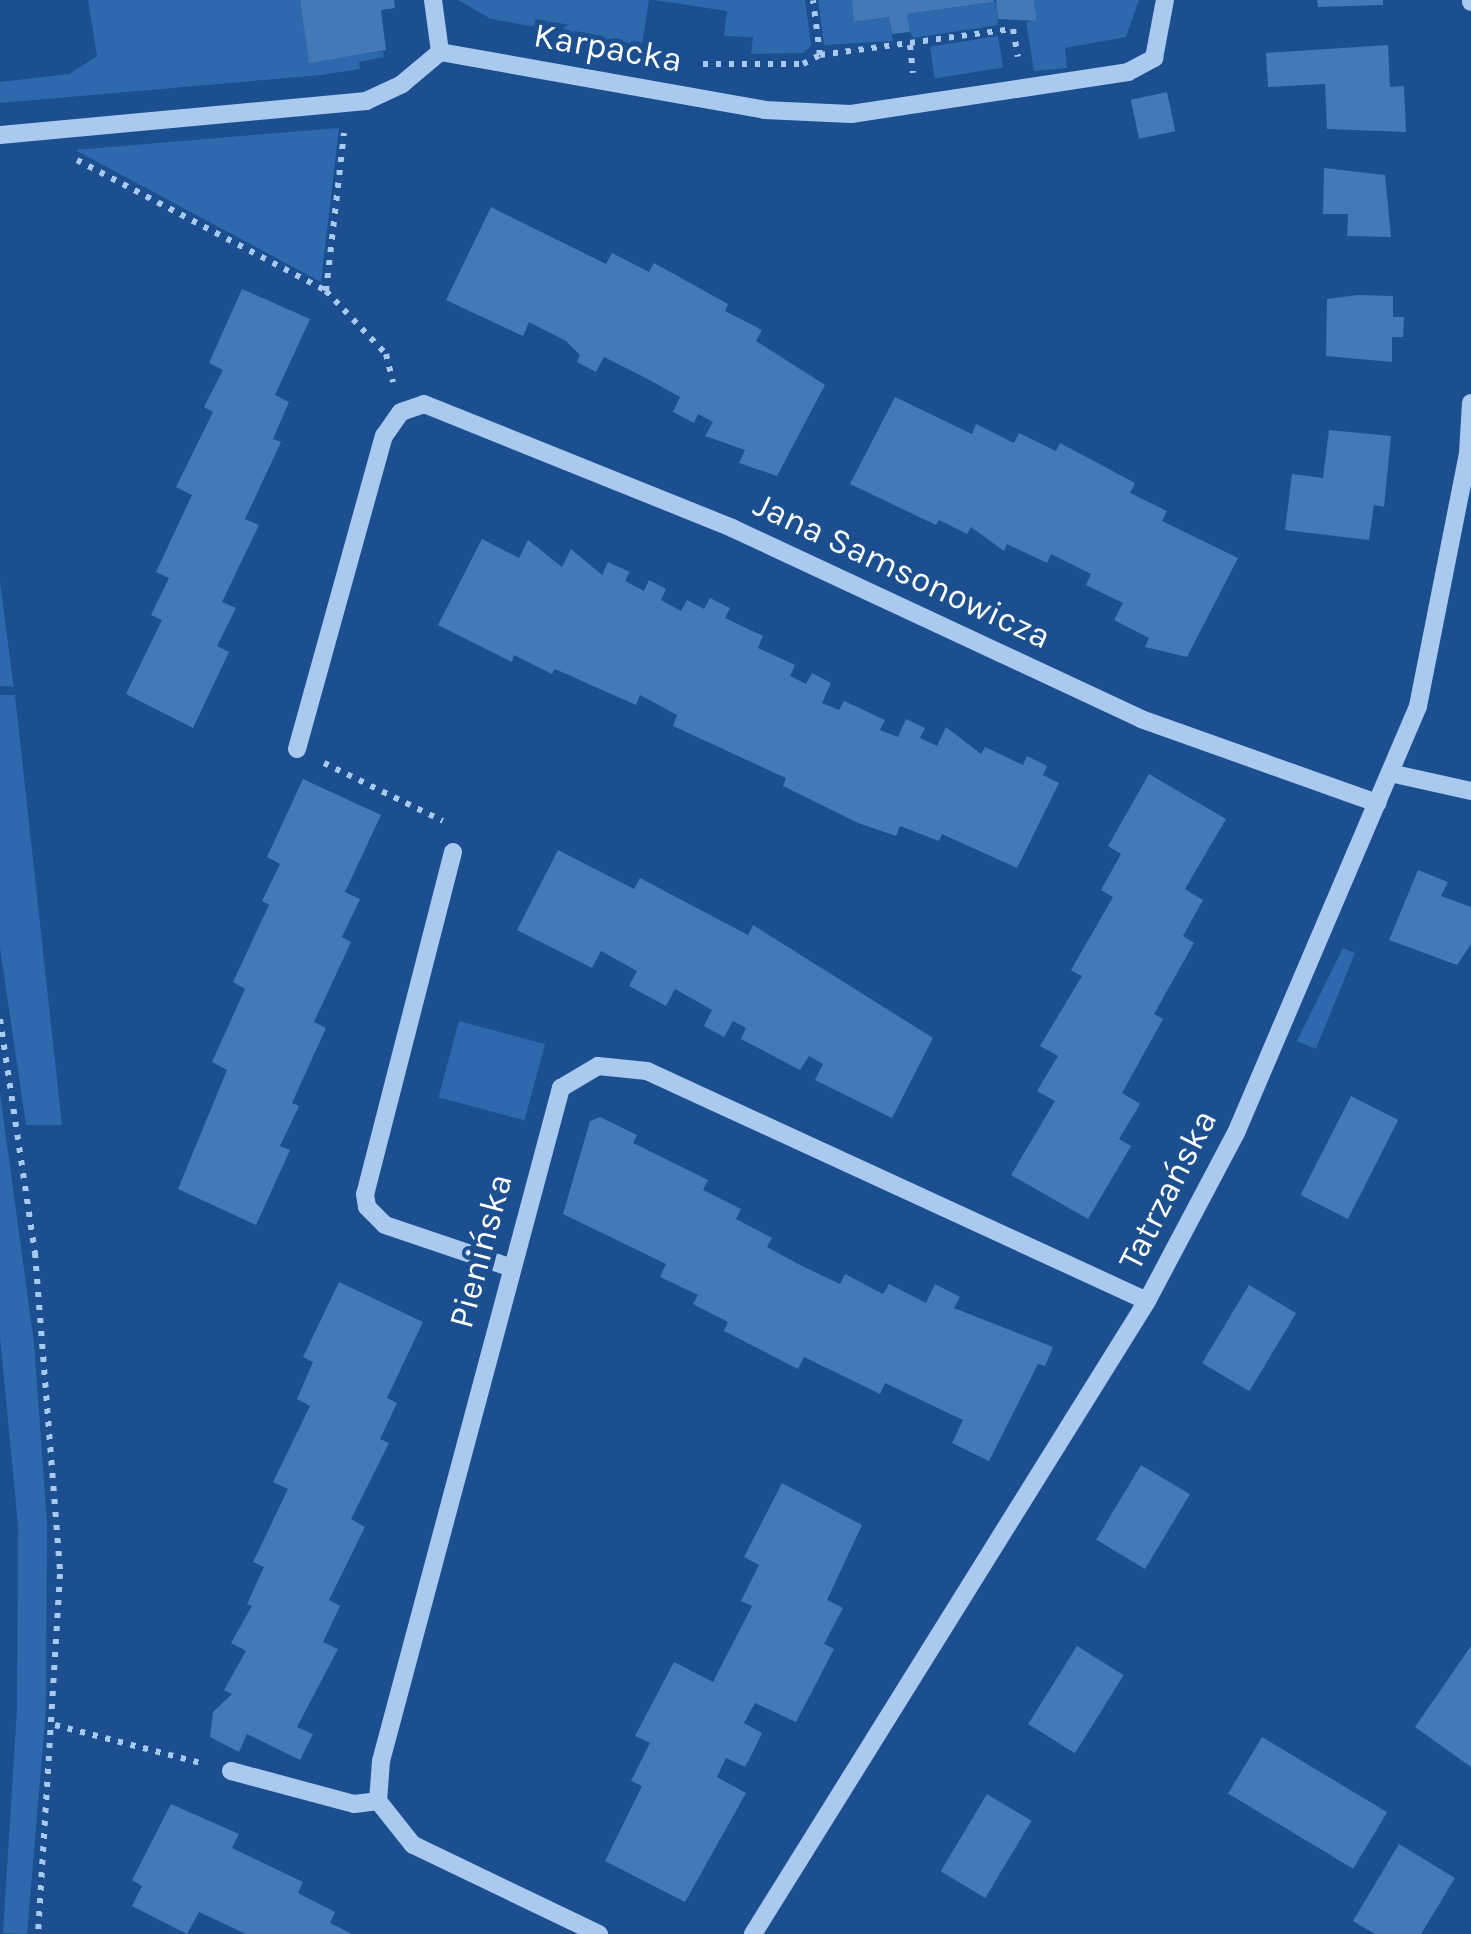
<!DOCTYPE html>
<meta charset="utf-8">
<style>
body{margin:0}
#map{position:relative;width:1471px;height:1934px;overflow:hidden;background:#1b4f8f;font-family:Karla,sans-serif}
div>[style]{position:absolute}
.green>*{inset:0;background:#2e69ad;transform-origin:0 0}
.building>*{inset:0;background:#4478b7;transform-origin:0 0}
.path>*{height:6px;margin-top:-3px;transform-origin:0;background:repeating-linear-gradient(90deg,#a9c9ee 0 5px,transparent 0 13px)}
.minor>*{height:18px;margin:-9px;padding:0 9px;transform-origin:9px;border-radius:9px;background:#a9c9ee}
span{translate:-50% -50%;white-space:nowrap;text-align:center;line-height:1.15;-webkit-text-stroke:10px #1b4f8f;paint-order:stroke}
.street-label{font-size:35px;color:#fff}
</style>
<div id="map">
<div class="green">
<i style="clip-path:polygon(88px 0,300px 0,309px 62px,383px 51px,384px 57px,359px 62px,360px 69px,321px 75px,0 103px,0 82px,69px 74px,97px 56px)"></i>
<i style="clip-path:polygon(458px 0,649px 0,642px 45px,491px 19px)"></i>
<i style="clip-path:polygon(654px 0,805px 0,811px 46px,803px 53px,751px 54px,753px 37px,724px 36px,727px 11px)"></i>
<i style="clip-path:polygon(818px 0,852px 0,855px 22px,889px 17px,893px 41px,824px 45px)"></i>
<i style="clip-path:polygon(1034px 0,1139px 0,1126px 37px,1065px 48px,1067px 68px,1034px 71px,1026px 22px,1037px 20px)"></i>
<i style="clip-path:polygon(996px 2px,998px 25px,913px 38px,910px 32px,907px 14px)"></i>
<i style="left:998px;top:36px;width:32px;height:69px;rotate:81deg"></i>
<i style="clip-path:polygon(339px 128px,321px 282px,75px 150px,276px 133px)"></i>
<i style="clip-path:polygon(0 582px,13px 682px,14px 687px,0 686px)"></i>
<i style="clip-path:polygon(0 695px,15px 695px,62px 1125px,26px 1125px,0 948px)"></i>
<i style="clip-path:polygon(1343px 948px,1355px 953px,1316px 1049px,1297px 1041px)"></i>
<i style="left:459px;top:1021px;width:89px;height:79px;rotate:15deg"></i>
<i style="clip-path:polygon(0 1093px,34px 1343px,47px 1522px,46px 1709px,27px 1934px,3px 1933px,17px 1708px,18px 1525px,0 1337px)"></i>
</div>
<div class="building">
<i style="clip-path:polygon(300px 0,394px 0,395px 8px,381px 10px,386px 50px,309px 63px)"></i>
<i style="clip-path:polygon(852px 0,994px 0,994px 2px,907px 14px,910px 32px,892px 34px,889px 17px,854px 22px)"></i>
<i style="clip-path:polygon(996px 0,1034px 0,1037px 21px,998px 19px)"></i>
<i style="clip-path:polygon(1317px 0,1383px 0,1383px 5px,1318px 7px)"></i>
<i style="clip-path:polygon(1388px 45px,1390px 87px,1404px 86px,1406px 132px,1327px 129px,1325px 84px,1268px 87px,1266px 53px)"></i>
<i style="left:1167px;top:92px;width:40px;height:37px;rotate:78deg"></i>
<i style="clip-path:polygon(1324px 168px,1385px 175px,1391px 237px,1347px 236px,1348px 214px,1323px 214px)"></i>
<i style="clip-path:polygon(491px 207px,606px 264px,612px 253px,649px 272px,654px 263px,728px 304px,725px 311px,762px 330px,756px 341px,825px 385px,777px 476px,739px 463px,745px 450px,705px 436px,713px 422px,698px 414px,694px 423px,673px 412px,680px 397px,642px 376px,604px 357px,596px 372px,577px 362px,580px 355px,566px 341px,529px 322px,523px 336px,446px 300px)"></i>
<i style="clip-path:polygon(242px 289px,310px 319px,275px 395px,289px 402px,273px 439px,281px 442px,245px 519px,259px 525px,222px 602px,236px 608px,217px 646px,229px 652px,193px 728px,126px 694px,162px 620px,151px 615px,169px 578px,156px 572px,192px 495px,176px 487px,213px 412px,204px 407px,223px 370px,209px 363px)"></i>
<i style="clip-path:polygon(1358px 295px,1393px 296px,1393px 317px,1404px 317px,1403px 337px,1392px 337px,1392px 362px,1326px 356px,1327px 299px)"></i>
<i style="clip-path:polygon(895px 397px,972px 434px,976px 424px,1014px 443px,1019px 433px,1056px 451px,1060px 443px,1135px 483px,1130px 493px,1167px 511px,1162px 521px,1238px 558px,1187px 657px,1145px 647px,1149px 638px,1114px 620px,1123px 603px,1086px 585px,1091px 574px,1051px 554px,1047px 563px,1007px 544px,1004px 551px,971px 527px,967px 534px,939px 520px,936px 525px,850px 484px)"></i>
<i style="clip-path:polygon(1329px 430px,1391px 436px,1384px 507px,1374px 505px,1369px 540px,1285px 530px,1292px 474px,1323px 478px)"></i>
<i style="clip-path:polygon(482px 539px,519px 558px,528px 540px,562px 567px,571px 549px,602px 575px,608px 562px,630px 572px,625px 581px,644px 591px,649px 580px,666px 589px,661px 600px,681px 611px,687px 600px,704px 609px,710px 598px,730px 608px,725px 618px,763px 636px,758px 648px,795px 665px,790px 676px,806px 684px,812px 673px,831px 683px,822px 703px,839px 710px,844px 701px,885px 720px,880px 730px,898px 737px,906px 719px,925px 728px,920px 738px,937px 746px,946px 727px,981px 754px,985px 747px,1023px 765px,1027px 756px,1047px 766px,1043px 775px,1059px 783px,1017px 868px,942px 834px,939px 841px,900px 826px,896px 836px,858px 823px,783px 786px,786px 778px,673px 726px,677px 715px,640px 695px,636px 705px,555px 669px,552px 674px,514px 655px,512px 662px,438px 625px)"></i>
<i style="clip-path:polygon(1149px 774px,1226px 819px,1185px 889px,1203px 900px,1183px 936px,1194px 943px,1154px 1014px,1163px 1019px,1122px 1093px,1140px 1104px,1119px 1139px,1131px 1146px,1088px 1219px,1011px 1175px,1055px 1101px,1037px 1091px,1058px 1056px,1040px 1046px,1082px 976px,1071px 970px,1113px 897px,1101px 890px,1121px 854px,1108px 846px)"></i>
<i style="clip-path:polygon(303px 779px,381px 815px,345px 892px,360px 899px,342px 937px,351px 942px,314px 1022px,326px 1028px,292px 1103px,299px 1106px,280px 1146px,290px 1150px,256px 1225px,178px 1189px,227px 1070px,212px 1062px,245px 989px,233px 982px,269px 905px,262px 901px,280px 864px,267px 857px)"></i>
<i style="clip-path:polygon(558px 850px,634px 889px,640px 878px,748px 935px,753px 925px,933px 1038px,892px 1118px,815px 1080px,823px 1064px,809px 1056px,800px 1070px,741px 1039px,746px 1028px,733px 1021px,724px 1037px,704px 1026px,712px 1010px,675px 989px,666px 1006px,629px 986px,637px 971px,601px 951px,592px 968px,517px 930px)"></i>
<i style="clip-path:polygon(1418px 870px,1448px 882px,1441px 896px,1471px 907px,1471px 944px,1457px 965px,1389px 940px)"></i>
<i style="left:1351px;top:1096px;width:53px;height:111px;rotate:27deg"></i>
<i style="clip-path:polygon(600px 1117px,637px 1135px,633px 1143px,708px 1180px,703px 1190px,741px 1209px,736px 1219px,772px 1238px,767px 1247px,802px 1266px,840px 1284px,845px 1274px,883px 1294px,889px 1284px,926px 1303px,935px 1284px,960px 1297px,954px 1308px,1053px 1347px,1045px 1366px,1038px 1364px,989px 1461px,952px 1443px,963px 1420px,885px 1383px,880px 1394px,804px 1357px,798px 1369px,724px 1331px,728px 1322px,693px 1304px,698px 1295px,660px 1277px,666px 1264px,563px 1214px,590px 1121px)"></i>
<i style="clip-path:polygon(339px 1282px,423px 1322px,387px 1398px,397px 1403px,380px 1439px,389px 1443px,351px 1519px,365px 1527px,329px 1600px,340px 1606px,323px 1642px,338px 1649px,297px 1727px,313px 1734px,300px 1760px,247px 1734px,239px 1752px,210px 1737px,213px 1712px,232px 1694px,224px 1690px,246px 1651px,231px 1643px,252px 1606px,247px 1604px,264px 1567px,253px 1562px,288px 1489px,273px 1482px,310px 1406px,297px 1399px,313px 1362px,303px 1357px)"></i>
<i style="left:1249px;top:1285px;width:55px;height:91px;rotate:31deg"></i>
<i style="left:1141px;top:1465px;width:57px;height:87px;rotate:31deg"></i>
<i style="clip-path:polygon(782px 1483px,862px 1525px,827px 1600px,843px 1608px,824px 1644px,834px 1649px,796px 1722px,755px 1703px,744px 1723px,762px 1733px,754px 1750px,745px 1767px,726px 1758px,717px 1777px,746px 1793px,685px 1902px,605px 1861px,642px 1786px,631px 1781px,650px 1743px,635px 1736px,674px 1662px,713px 1682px,752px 1606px,741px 1601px,759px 1565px,744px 1557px)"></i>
<i style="left:1077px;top:1646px;width:55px;height:92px;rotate:32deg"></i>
<i style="clip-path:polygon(1471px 1646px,1471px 1767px,1415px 1727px)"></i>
<i style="left:1262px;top:1737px;width:146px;height:66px;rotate:31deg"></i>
<i style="left:987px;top:1794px;width:52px;height:90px;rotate:31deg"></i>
<i style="clip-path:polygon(171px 1804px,239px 1834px,232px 1848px,303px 1882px,298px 1893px,335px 1912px,330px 1923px,352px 1934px,246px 1934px,199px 1912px,187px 1934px,132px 1906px,142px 1886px,132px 1880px)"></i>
<i style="clip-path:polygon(1399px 1844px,1455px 1878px,1421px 1934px,1375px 1934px,1353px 1921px)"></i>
</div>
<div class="path">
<i style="left:910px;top:45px;width:28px;rotate:84deg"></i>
<i style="left:820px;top:55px;width:195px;rotate:-7.7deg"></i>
<i style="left:1013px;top:29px;width:28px;rotate:80deg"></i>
<i style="left:703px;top:64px;width:100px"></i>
<i style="left:803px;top:64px;width:19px;rotate:-28deg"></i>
<i style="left:820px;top:55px;width:55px;rotate:-97.3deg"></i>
<i style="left:77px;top:160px;width:281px;rotate:27.7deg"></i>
<i style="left:326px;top:291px;width:87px;rotate:46.4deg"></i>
<i style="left:386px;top:354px;width:29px;rotate:76deg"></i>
<i style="left:326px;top:291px;width:159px;rotate:-83.5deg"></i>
<i style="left:324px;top:763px;width:132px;rotate:26deg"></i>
<i style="left:0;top:1019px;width:237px;rotate:81.5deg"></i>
<i style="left:35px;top:1253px;width:322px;rotate:85.5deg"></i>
<i style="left:60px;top:1574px;width:361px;rotate:93.5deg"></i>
<i style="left:55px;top:1725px;width:151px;rotate:14.6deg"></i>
</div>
<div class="minor">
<i style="left:433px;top:0;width:52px;rotate:82.3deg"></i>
<i style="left:1471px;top:0;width:2px;rotate:90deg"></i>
<i style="left:0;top:135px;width:368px;rotate:-5.3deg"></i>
<i style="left:366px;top:101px;width:40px;rotate:-25deg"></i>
<i style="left:402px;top:84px;width:50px;rotate:-40.1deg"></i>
<i style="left:440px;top:52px;width:329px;rotate:10.1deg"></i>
<i style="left:764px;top:110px;width:87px;rotate:2.6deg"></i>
<i style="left:851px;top:114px;width:280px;rotate:-8.6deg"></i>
<i style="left:1128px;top:72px;width:30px;rotate:-28deg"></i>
<i style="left:1154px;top:58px;width:59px;rotate:-79.3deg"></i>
<i style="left:297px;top:749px;width:325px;rotate:-74.5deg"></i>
<i style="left:384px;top:436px;width:29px;rotate:-55deg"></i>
<i style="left:401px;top:412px;width:24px;rotate:-19deg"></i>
<i style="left:424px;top:404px;width:332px;rotate:21.9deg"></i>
<i style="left:732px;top:528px;width:451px;rotate:25deg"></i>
<i style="left:1141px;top:719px;width:251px;rotate:19.6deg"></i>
<i style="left:1390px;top:773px;width:83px;rotate:12.5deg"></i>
<i style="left:453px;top:852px;width:353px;rotate:104.4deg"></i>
<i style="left:365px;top:1194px;width:13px;rotate:81deg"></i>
<i style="left:367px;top:1207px;width:25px;rotate:45deg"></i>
<i style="left:385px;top:1225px;width:131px;rotate:18.7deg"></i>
<i style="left:231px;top:1771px;width:127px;rotate:15deg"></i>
<i style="left:354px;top:1804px;width:24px;rotate:-7deg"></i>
<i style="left:599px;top:1934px;width:206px;rotate:-154.4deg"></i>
<i style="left:413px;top:1845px;width:56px;rotate:-128.5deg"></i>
<i style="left:378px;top:1801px;width:40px;rotate:-85.7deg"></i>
<i style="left:381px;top:1761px;width:697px;rotate:-75.03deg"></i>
<i style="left:561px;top:1088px;width:43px;rotate:-30.7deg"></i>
<i style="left:598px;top:1066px;width:49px;rotate:5.8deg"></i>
<i style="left:647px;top:1071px;width:550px;rotate:24.7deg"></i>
<i style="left:753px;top:1934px;width:746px;rotate:-58.1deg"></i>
<i style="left:1147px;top:1301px;width:190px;rotate:-62.1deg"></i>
<i style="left:1236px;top:1133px;width:464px;rotate:-66.9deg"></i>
<i style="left:1418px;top:706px;width:258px;rotate:-78.8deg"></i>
<i style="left:1468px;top:453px;width:50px;rotate:-86.6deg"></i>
</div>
<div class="street-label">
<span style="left:608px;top:48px;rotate:10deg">Karpacka</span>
<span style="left:902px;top:571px;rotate:25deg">Jana Samsonowicza</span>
<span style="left:1168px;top:1190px;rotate:-63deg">Tatrzańska</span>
<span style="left:481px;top:1251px;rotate:-75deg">Pienińska</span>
</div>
</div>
